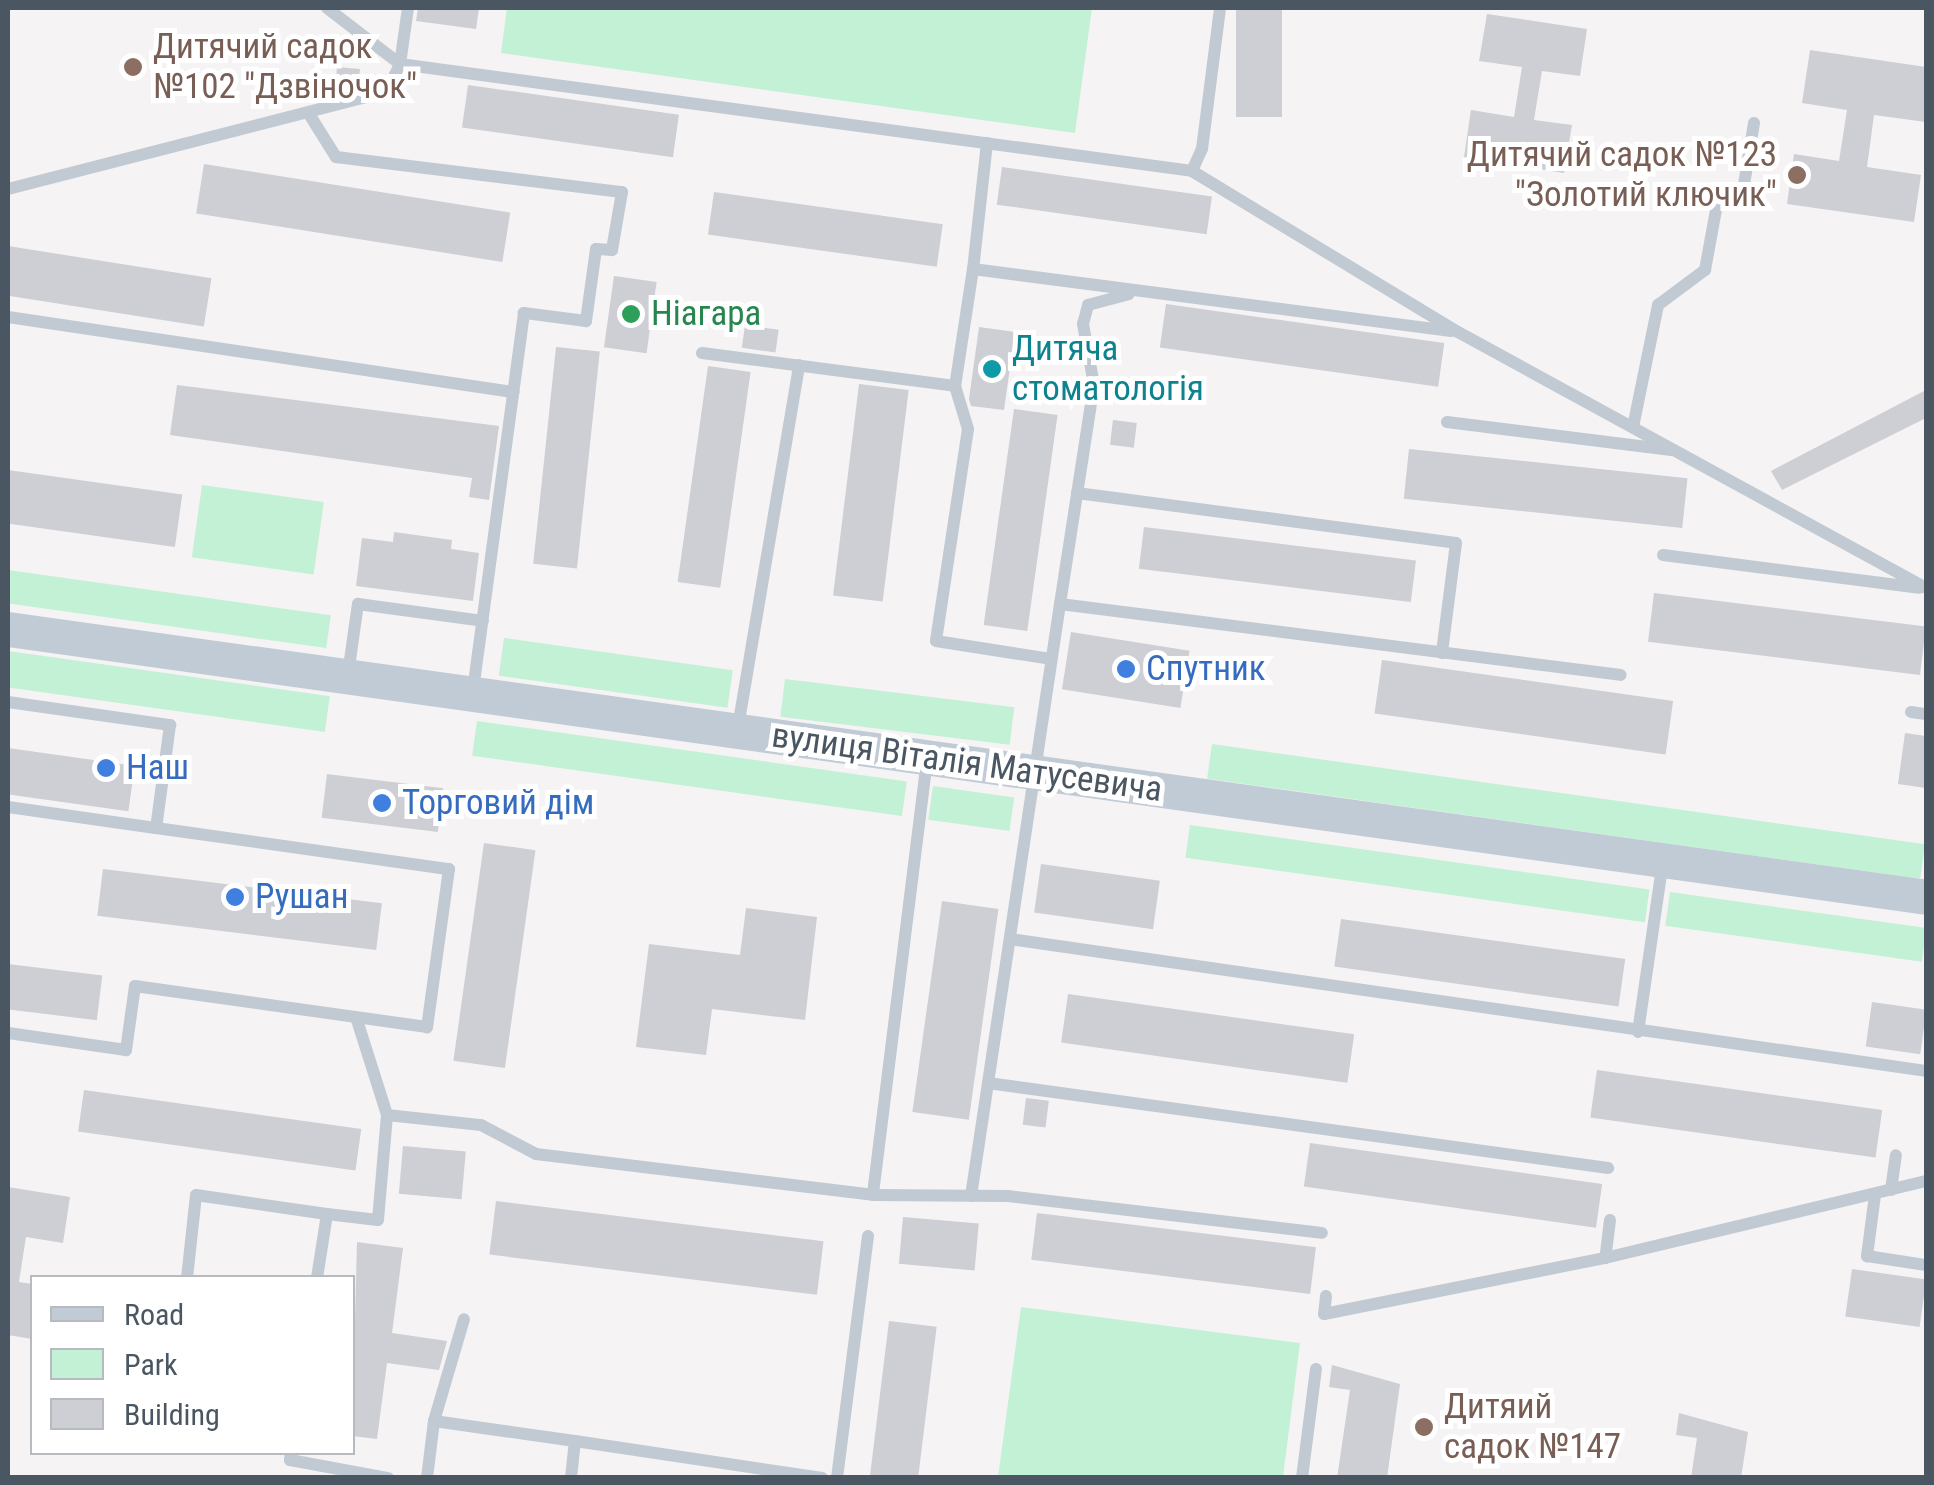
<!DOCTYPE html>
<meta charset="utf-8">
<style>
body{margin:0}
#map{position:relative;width:1934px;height:1485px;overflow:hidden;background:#f5f3f3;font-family:"Roboto Condensed",sans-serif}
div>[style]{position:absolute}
.green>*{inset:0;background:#c3f1d5;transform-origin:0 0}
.building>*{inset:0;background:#cdcfd5;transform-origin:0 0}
.lane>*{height:12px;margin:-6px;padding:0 6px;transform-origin:6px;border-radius:6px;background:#c1cad2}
.secondary>*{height:35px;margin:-17.5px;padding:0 17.5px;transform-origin:17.5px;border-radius:17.5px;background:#c1cbd6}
.dots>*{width:28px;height:28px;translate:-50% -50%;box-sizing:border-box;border:5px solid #fff;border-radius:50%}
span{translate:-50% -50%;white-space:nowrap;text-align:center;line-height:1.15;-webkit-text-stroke:10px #fff;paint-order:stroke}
.education-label{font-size:35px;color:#785e54}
.left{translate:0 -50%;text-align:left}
.right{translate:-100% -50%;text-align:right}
.leisure-label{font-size:35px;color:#27864d}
.culture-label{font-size:35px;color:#0d838f}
.shop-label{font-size:35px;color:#366cbe}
.street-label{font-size:35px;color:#4a5661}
.frame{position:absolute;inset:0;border:10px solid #4a5661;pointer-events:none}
.legend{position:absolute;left:30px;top:1275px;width:325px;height:180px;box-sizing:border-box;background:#fff;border:2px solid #b7bbc0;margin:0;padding:12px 18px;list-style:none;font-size:30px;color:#4a5661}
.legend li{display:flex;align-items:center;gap:20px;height:50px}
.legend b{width:50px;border:2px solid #b7bbc0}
</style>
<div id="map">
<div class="green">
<i style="clip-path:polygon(507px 8px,1092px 8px,1075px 133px,501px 53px)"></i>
<i style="left:202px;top:485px;width:123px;height:73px;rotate:8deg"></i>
<i style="left:8px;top:570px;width:326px;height:33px;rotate:8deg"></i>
<i style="left:504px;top:638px;width:231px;height:38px;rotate:8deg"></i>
<i style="left:8px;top:651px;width:325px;height:36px;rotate:8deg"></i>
<i style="left:785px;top:679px;width:231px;height:38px;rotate:7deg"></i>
<i style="left:477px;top:721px;width:434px;height:35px;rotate:8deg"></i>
<i style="left:1212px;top:744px;width:720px;height:35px;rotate:8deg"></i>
<i style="left:933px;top:786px;width:82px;height:34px;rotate:8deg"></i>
<i style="left:1190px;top:825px;width:464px;height:33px;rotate:8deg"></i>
<i style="left:1670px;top:892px;width:259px;height:34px;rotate:8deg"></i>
<i style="clip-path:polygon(1021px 1307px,1300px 1343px,1283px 1477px,998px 1477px)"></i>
</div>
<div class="building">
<i style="clip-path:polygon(418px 8px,479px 8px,476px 29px,416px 21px)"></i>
<i style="left:1236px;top:8px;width:46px;height:109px"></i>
<i style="clip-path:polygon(1487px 14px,1587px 29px,1580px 76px,1542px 71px,1534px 120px,1572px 125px,1564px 173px,1464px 157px,1471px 110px,1514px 117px,1522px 67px,1479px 61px)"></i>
<i style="clip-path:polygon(1810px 50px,1926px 67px,1926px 122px,1874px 115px,1867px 167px,1921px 175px,1914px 222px,1787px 204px,1794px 154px,1839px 161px,1847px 110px,1802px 103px)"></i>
<i style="clip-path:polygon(337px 67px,360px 69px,358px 89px,335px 90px)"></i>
<i style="left:468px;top:85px;width:213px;height:43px;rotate:8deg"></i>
<i style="left:204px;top:164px;width:310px;height:50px;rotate:9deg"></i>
<i style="left:1002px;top:167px;width:212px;height:38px;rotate:8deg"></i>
<i style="left:714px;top:192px;width:231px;height:43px;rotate:8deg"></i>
<i style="left:8px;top:246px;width:206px;height:49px;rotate:9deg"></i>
<i style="left:614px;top:276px;width:43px;height:72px;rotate:8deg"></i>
<i style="left:1166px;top:304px;width:281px;height:44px;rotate:8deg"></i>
<i style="left:745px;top:325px;width:34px;height:23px;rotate:8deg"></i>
<i style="clip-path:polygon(979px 327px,1015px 332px,1004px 410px,971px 406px,969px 399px)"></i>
<i style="left:556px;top:347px;width:44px;height:218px;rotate:6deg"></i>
<i style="left:708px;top:366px;width:43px;height:218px;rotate:8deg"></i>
<i style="left:859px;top:384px;width:50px;height:213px;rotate:7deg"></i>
<i style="clip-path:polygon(177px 385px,499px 426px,489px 500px,469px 497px,472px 478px,170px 435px)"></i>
<i style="clip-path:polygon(1926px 390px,1926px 418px,1782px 490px,1771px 471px)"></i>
<i style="left:1014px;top:409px;width:44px;height:218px;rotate:8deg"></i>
<i style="left:1113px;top:420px;width:24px;height:25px;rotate:7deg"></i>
<i style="left:1409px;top:449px;width:280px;height:50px;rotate:6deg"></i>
<i style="left:8px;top:470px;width:176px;height:53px;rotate:8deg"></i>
<i style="left:1144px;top:527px;width:274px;height:42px;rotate:7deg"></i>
<i style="clip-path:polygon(394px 532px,452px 540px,451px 549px,479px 553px,473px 601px,356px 586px,362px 538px,393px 542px)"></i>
<i style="left:1654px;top:593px;width:274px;height:49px;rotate:7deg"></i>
<i style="left:1071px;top:632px;width:120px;height:58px;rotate:9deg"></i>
<i style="left:1382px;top:660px;width:294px;height:54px;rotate:8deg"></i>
<i style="clip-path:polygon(1905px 733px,1926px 736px,1926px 788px,1898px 784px)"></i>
<i style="left:8px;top:748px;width:128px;height:46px;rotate:8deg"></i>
<i style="left:327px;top:774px;width:117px;height:44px;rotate:7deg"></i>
<i style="left:484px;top:843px;width:52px;height:220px;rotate:8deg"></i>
<i style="left:1041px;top:864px;width:120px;height:49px;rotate:8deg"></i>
<i style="left:103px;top:869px;width:281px;height:47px;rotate:7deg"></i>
<i style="left:942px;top:901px;width:57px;height:213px;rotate:8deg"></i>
<i style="clip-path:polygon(746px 908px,817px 917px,805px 1020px,712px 1009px,706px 1055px,636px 1047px,649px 944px,740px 955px)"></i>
<i style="left:1341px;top:919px;width:287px;height:48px;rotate:8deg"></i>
<i style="left:8px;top:964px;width:95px;height:45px;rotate:7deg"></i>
<i style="left:1068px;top:994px;width:289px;height:49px;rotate:8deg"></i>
<i style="left:1872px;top:1002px;width:55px;height:45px;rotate:8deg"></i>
<i style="left:1597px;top:1070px;width:288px;height:48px;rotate:8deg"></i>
<i style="left:84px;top:1090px;width:280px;height:42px;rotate:8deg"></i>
<i style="left:1026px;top:1098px;width:23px;height:27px;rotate:7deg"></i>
<i style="left:1310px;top:1143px;width:295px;height:44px;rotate:8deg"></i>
<i style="left:403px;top:1146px;width:63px;height:48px;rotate:5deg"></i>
<i style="clip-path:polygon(8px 1187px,70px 1197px,63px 1243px,26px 1237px,19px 1282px,32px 1284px,32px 1339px,8px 1335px)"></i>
<i style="left:496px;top:1201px;width:330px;height:54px;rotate:7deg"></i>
<i style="left:1037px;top:1213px;width:281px;height:47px;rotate:7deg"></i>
<i style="left:903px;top:1217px;width:76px;height:47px;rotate:5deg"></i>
<i style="clip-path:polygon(357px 1242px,403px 1248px,392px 1333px,447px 1341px,439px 1370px,387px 1363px,377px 1439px,352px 1436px)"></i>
<i style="left:1852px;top:1269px;width:75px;height:48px;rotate:8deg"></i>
<i style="left:889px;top:1321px;width:48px;height:158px;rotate:7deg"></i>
<i style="clip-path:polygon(1332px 1365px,1400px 1384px,1387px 1478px,1337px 1478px,1350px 1390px,1329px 1387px)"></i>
<i style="clip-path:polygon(1679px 1413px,1748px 1432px,1741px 1478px,1691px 1478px,1697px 1438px,1676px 1435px)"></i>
</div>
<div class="lane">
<i style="left:327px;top:8px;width:92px;rotate:37.5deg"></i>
<i style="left:400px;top:64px;width:57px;rotate:-81.9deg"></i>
<i style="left:309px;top:114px;width:51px;rotate:57.9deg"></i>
<i style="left:336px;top:157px;width:288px;rotate:7deg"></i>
<i style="left:622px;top:192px;width:59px;rotate:99.8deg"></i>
<i style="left:612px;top:250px;width:16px;rotate:-176deg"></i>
<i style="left:596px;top:249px;width:73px;rotate:97.9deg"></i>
<i style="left:586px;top:321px;width:63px;rotate:-172.6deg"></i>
<i style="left:524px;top:313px;width:381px;rotate:97.7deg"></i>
<i style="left:987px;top:143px;width:127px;rotate:96.3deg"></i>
<i style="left:973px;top:269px;width:482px;rotate:7.4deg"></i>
<i style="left:1192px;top:171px;width:24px;rotate:-66deg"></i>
<i style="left:1202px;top:149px;width:142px;rotate:-82.7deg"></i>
<i style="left:8px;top:189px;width:390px;rotate:-14.4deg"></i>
<i style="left:386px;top:92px;width:31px;rotate:-63deg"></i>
<i style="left:400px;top:64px;width:799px;rotate:7.69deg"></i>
<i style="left:1192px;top:171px;width:311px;rotate:31.2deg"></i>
<i style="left:1458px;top:332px;width:533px;rotate:28.68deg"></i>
<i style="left:973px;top:269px;width:118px;rotate:98.7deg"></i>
<i style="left:955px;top:386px;width:45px;rotate:73.2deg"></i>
<i style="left:968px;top:429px;width:214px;rotate:98.6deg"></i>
<i style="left:936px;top:641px;width:116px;rotate:8.9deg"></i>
<i style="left:8px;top:317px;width:511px;rotate:8.45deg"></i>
<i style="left:702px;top:353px;width:255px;rotate:7.4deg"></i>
<i style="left:1447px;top:422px;width:226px;rotate:7.1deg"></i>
<i style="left:1633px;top:427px;width:125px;rotate:-78.4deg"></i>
<i style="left:1658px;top:305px;width:59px;rotate:-36.7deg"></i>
<i style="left:1705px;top:270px;width:77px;rotate:-79.6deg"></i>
<i style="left:1719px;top:194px;width:23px;rotate:7deg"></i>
<i style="left:1742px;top:197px;width:75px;rotate:-80.8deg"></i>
<i style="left:1077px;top:493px;width:382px;rotate:7.5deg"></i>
<i style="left:1456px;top:543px;width:111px;rotate:97.3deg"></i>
<i style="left:1663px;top:555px;width:258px;rotate:7.3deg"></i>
<i style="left:1060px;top:604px;width:222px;rotate:-81.2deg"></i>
<i style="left:1094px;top:385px;width:62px;rotate:-100.2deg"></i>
<i style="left:1083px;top:324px;width:20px;rotate:-75deg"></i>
<i style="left:1088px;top:305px;width:42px;rotate:-15deg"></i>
<i style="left:348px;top:674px;width:71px;rotate:-81.9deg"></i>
<i style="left:358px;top:604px;width:126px;rotate:7.7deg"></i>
<i style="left:8px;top:702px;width:164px;rotate:8.1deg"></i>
<i style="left:170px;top:725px;width:104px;rotate:97.7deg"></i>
<i style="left:156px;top:828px;width:296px;rotate:8deg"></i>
<i style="left:449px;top:869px;width:160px;rotate:97.9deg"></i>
<i style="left:427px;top:1027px;width:295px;rotate:-172deg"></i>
<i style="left:135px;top:986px;width:65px;rotate:98deg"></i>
<i style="left:126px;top:1050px;width:119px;rotate:-171.8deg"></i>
<i style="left:1911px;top:712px;width:15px;rotate:8deg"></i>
<i style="left:738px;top:727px;width:367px;rotate:-80.4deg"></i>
<i style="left:927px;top:760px;width:438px;rotate:97.1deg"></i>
<i style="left:873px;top:1195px;width:135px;rotate:0.4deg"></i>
<i style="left:1008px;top:1196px;width:316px;rotate:6.7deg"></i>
<i style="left:8px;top:807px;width:149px;rotate:8.1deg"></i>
<i style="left:1010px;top:939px;width:925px;rotate:8.2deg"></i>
<i style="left:356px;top:1017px;width:103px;rotate:72.4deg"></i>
<i style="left:387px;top:1115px;width:95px;rotate:6.1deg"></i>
<i style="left:481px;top:1125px;width:62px;rotate:27.8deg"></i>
<i style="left:536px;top:1154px;width:339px;rotate:6.9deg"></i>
<i style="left:1638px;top:1032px;width:173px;rotate:-81.7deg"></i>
<i style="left:988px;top:1083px;width:626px;rotate:7.81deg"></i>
<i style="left:1891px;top:1190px;width:35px;rotate:-82deg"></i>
<i style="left:1875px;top:1195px;width:62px;rotate:97.5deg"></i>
<i style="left:1867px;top:1256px;width:60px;rotate:8.7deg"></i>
<i style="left:971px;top:1196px;width:599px;rotate:-81.45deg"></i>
<i style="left:1060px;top:604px;width:565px;rotate:7.21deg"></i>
<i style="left:327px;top:1214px;width:51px;rotate:6.7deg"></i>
<i style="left:378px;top:1220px;width:105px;rotate:-85.1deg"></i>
<i style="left:1610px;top:1220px;width:38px;rotate:97deg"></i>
<i style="left:1605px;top:1258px;width:330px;rotate:-13.5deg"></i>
<i style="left:187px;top:1278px;width:83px;rotate:-83.8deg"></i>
<i style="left:196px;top:1195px;width:132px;rotate:8.3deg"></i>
<i style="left:327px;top:1214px;width:65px;rotate:98.9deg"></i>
<i style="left:1326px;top:1296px;width:18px;rotate:96deg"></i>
<i style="left:1324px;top:1314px;width:287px;rotate:-11.3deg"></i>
<i style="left:434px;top:1421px;width:142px;rotate:8.1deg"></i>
<i style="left:291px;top:1452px;width:8px;rotate:97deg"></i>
<i style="left:290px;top:1460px;width:100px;rotate:10.4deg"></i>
<i style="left:427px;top:1478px;width:57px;rotate:-83deg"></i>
<i style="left:434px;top:1421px;width:106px;rotate:-73.6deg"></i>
<i style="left:571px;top:1478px;width:37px;rotate:-84deg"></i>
<i style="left:575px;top:1441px;width:250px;rotate:8.5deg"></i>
<i style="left:837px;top:1478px;width:244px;rotate:-82.7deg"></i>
<i style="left:1302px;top:1478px;width:110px;rotate:-82.7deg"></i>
</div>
<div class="secondary">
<i style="left:8px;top:629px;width:1937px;rotate:7.95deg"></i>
</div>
<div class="dots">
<i style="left:133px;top:67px;background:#8d6e63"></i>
<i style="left:1797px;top:175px;background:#8d6e63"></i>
<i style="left:631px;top:314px;background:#2e9e5b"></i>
<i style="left:992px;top:369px;background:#0f9aa8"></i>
<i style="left:1126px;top:669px;background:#3f7fe0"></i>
<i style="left:106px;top:768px;background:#3f7fe0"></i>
<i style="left:382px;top:803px;background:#3f7fe0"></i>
<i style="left:235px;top:897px;background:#3f7fe0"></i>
<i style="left:1424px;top:1427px;background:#8d6e63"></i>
</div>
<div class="education-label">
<span class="left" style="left:153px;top:67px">Дитячий садок<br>№102 "Дзвіночок"</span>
<span class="right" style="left:1777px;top:175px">Дитячий садок №123<br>"Золотий ключик"</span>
<span class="left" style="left:1444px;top:1427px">Дитяий<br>садок №147</span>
</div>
<div class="leisure-label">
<span class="left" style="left:651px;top:314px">Ніагара</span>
</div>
<div class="culture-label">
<span class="left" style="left:1012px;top:369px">Дитяча<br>стоматологія</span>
</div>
<div class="shop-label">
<span class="left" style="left:1146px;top:669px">Спутник</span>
<span class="left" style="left:126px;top:768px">Наш</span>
<span class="left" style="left:402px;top:803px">Торговий дім</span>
<span class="left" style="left:255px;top:897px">Рушан</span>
</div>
<div class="street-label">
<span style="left:967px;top:763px;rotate:8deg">вулиця Віталія Матусевича</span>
</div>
<div class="frame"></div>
<ul class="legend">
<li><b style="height:12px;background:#c1cbd6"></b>Road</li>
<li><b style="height:28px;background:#c3f1d5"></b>Park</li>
<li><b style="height:28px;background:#cdcfd5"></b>Building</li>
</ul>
</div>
